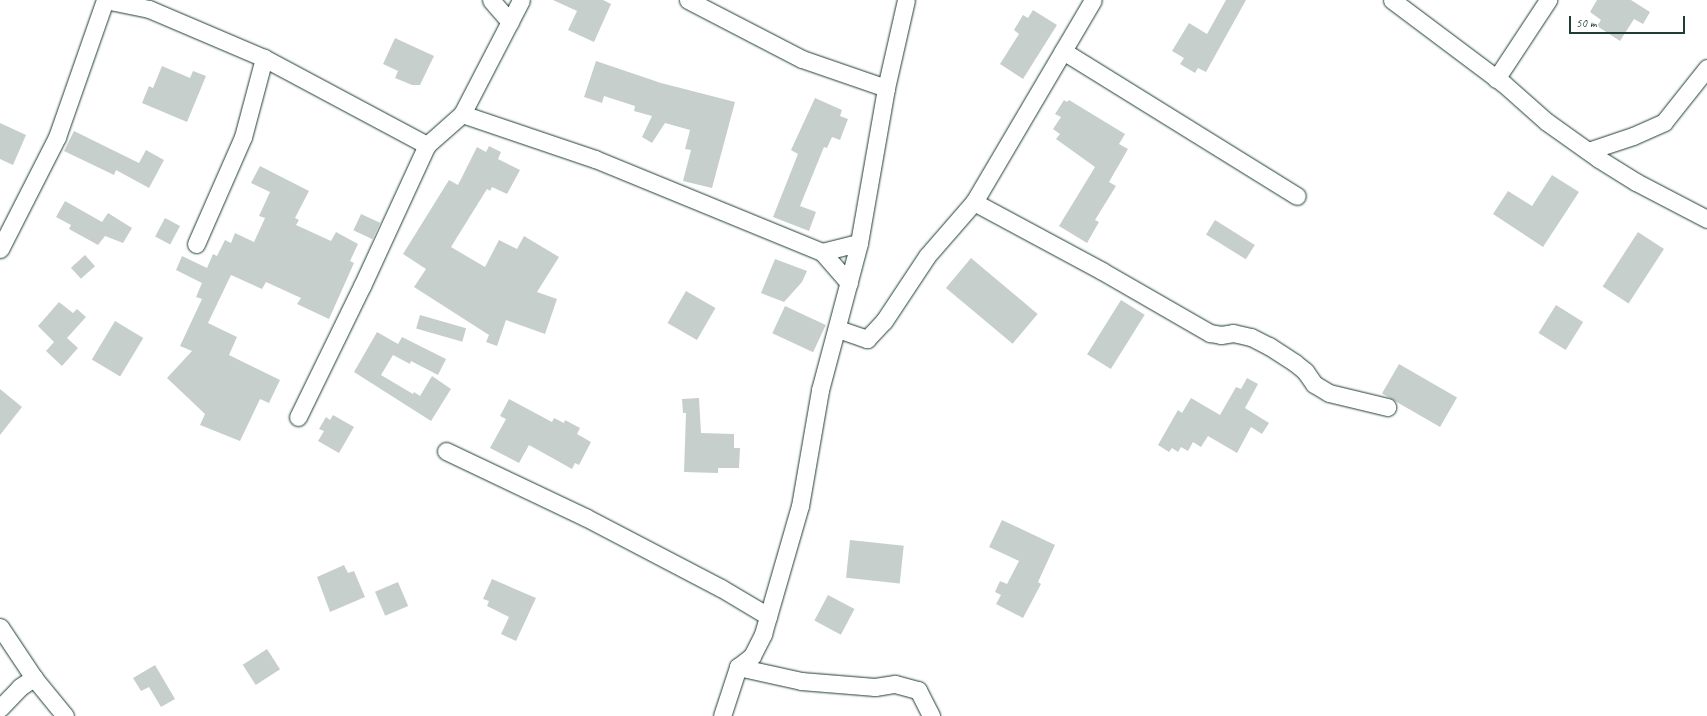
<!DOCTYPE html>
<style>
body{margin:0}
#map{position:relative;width:1707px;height:716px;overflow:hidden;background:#fff;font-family:Caveat,sans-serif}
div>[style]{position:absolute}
.building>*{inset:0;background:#c7cfcc;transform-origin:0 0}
.roads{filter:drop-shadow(0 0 1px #1f3d34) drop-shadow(0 0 1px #1f3d34)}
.minor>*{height:17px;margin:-8.5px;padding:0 8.5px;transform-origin:8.5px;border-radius:8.5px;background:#fff}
span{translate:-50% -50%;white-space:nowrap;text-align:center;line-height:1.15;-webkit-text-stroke:3px #fff;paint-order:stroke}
.scale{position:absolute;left:1569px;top:16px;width:116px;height:18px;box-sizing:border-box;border:2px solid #1f3d34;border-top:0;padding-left:5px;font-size:12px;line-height:14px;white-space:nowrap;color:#1f3d34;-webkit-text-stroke:3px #fff;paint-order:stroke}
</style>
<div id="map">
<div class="building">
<i style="clip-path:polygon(553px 0,603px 0,611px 4px,594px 42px,568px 30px,577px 11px)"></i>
<i style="clip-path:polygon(1226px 0,1246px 0,1206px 72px,1198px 68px,1195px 73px,1180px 64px,1184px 58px,1172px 51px,1189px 23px,1207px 34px)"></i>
<i style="clip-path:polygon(1597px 0,1631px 0,1650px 12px,1643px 24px,1634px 19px,1620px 41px,1597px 26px,1601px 20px,1590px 12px)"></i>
<i style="clip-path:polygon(1033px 10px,1057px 25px,1023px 79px,1000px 64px,1019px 34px,1014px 30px,1023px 15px,1028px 18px)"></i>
<i style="clip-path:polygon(395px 38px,434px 56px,420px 85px,412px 85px,395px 78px,398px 71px,383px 64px)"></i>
<i style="clip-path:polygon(596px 61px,661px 83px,735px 102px,712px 188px,683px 181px,691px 150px,685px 149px,690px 130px,665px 123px,652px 143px,642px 137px,652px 116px,634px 111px,635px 106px,604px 96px,602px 103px,584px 97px)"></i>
<i style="clip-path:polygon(162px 66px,190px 78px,193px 71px,206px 76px,187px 122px,142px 103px,149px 86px,153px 88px)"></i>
<i style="clip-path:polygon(815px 98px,842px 110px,840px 116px,848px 119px,840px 140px,832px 137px,827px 148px,824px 147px,800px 206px,816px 212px,809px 231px,773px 217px,798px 154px,791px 150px)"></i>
<i style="clip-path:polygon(1064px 100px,1067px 102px,1069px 100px,1125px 134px,1119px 144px,1128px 149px,1109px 182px,1116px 186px,1095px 220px,1099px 222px,1087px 243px,1059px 226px,1095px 167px,1056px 139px,1060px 134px,1053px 129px,1061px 117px,1055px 114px)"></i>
<i style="clip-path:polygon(0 123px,26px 135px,13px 165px,0 159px)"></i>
<i style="clip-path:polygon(74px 131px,139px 163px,146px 150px,164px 160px,149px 188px,116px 170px,114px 175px,64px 151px)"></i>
<i style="clip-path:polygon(489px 146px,501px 152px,498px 159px,520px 170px,507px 194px,492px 187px,490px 191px,487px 189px,451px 247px,485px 267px,499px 240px,517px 249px,524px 236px,559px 257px,537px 292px,557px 299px,545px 334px,506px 320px,497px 346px,486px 342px,489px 335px,414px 287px,426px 269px,403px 254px,449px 180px,458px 185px,477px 147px,486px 152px)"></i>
<i style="clip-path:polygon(260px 166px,309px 191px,295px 218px,299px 220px,296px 225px,331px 241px,336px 232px,358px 244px,350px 261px,354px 263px,329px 319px,297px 304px,301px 298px,266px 282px,262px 289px,231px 275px,208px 323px,237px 337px,229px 355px,280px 380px,269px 403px,260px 399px,240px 441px,200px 425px,205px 414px,167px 378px,192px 351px,180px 346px,202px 299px,196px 297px,202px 283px,176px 270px,182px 256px,207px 268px,213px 254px,217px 256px,225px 240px,231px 243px,235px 233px,254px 242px,265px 218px,259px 216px,270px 192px,251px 183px)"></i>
<i style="clip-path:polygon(1552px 175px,1579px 192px,1543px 247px,1493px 214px,1508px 191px,1532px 206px)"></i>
<i style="clip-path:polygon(65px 201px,102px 222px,108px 213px,132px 228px,123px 243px,105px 236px,98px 245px,69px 229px,71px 225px,56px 217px)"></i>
<i style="left:361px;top:214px;width:21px;height:18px;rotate:25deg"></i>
<i style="left:165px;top:218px;width:17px;height:21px;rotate:28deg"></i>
<i style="left:1215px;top:220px;width:47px;height:17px;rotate:32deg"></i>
<i style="left:1638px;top:232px;width:31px;height:65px;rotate:33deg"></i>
<i style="left:85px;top:255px;width:15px;height:19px;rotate:48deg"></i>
<i style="left:971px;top:258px;width:87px;height:39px;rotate:40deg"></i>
<i style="clip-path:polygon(775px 259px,807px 271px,802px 282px,784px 302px,761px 293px)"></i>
<i style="left:686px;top:291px;width:34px;height:37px;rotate:30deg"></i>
<i style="left:1121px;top:300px;width:28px;height:64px;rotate:32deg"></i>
<i style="clip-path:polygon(59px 302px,73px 313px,77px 309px,86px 317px,67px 338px,78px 348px,62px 366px,46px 351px,54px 342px,38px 326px)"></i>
<i style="left:1556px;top:305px;width:32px;height:33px;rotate:32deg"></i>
<i style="left:785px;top:306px;width:45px;height:30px;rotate:25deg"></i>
<i style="left:420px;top:315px;width:48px;height:14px;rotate:16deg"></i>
<i style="left:115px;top:321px;width:33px;height:45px;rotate:31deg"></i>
<i style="clip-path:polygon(377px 332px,398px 344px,402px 337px,446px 359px,438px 375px,411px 361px,410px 364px,393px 355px,381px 375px,413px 394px,414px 392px,420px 396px,432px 376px,451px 389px,431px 421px,354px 372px)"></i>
<i style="left:1399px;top:364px;width:67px;height:34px;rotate:30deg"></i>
<i style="clip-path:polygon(1247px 378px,1258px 384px,1245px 408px,1269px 423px,1262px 434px,1251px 427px,1237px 453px,1208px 436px,1201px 447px,1193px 442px,1188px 451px,1181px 447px,1178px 452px,1172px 448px,1169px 452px,1158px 445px,1178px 410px,1182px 413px,1191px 398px,1220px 415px,1236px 387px,1241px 389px)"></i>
<i style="clip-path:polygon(0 389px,22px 407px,0 435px)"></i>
<i style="clip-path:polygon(699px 398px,701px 433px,734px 434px,734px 448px,740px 448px,739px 468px,718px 468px,718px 473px,684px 472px,686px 413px,683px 413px,682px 399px)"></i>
<i style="clip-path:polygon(509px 399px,552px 422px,554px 418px,564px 423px,565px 420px,580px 428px,577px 434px,591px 442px,579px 465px,575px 463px,572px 469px,529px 445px,519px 463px,490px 448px,506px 419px,500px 416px)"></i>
<i style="clip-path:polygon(333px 415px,354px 427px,339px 453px,318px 441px,324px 431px,319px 429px,326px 417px,330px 420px)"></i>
<i style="clip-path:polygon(1002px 520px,1055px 545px,1038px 582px,1041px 584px,1023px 618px,996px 604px,1001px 595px,995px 592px,1000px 581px,1007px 584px,1019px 561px,989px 547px)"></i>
<i style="left:850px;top:540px;width:54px;height:38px;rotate:6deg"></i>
<i style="clip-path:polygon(344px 565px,348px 573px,354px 571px,365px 597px,330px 612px,317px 577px)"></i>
<i style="clip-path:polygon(492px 579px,536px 598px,516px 641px,501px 634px,509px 617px,487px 606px,489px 601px,483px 599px)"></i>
<i style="left:398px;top:582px;width:26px;height:25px;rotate:67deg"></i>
<i style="left:828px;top:595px;width:30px;height:29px;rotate:28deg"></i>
<i style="left:267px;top:649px;width:24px;height:29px;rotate:57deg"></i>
<i style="clip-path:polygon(155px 665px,175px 699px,161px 707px,149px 687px,141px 691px,133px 678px)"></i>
</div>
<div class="roads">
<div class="minor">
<i style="left:105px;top:0;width:45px;rotate:11.6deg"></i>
<i style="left:149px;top:9px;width:125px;rotate:23.1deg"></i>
<i style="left:264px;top:58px;width:185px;rotate:28.1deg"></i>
<i style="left:491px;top:0;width:29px;rotate:49deg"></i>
<i style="left:688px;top:0;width:128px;rotate:27.4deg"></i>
<i style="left:802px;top:59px;width:89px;rotate:19deg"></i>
<i style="left:1392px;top:0;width:140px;rotate:36.9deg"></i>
<i style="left:1504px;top:84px;width:57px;rotate:41.5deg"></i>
<i style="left:1547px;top:122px;width:64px;rotate:35.4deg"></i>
<i style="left:1599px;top:159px;width:44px;rotate:31.9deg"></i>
<i style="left:1636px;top:182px;width:80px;rotate:27.5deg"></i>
<i style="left:1063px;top:51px;width:275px;rotate:31.8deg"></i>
<i style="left:1496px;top:79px;width:95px;rotate:-56.6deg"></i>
<i style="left:462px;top:114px;width:140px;rotate:18.7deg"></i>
<i style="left:595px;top:159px;width:245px;rotate:22.3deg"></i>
<i style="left:822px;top:252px;width:41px;rotate:48.9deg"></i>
<i style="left:1588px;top:151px;width:47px;rotate:-18.4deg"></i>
<i style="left:1633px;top:136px;width:34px;rotate:-24deg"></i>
<i style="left:1664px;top:122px;width:69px;rotate:-51.5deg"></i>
<i style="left:974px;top:202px;width:145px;rotate:28.3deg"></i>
<i style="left:1102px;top:271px;width:125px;rotate:29.9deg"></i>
<i style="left:1210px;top:333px;width:11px;rotate:10deg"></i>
<i style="left:1221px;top:335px;width:12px;rotate:-9deg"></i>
<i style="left:1233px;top:333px;width:18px;rotate:13deg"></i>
<i style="left:1251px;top:337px;width:20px;rotate:27deg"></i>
<i style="left:1269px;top:346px;width:31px;rotate:33deg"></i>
<i style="left:1295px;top:363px;width:13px;rotate:39deg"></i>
<i style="left:1305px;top:371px;width:16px;rotate:55deg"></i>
<i style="left:1314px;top:384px;width:17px;rotate:31deg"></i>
<i style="left:1329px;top:393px;width:60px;rotate:13.6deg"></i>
<i style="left:196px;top:244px;width:117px;rotate:-66.3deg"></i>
<i style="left:243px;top:137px;width:82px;rotate:-75.1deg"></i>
<i style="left:0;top:249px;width:126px;rotate:-63deg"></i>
<i style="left:57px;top:137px;width:145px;rotate:-70.7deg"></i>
<i style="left:822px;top:252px;width:38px;rotate:-14deg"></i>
<i style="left:838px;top:329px;width:31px;rotate:19deg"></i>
<i style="left:867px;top:339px;width:25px;rotate:-47deg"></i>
<i style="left:884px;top:321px;width:78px;rotate:-56.5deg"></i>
<i style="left:927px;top:256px;width:72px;rotate:-49deg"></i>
<i style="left:974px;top:202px;width:234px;rotate:-59.5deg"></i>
<i style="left:298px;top:417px;width:146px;rotate:-64deg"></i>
<i style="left:362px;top:286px;width:155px;rotate:-65.3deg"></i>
<i style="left:427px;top:145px;width:47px;rotate:-41.5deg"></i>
<i style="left:462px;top:114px;width:128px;rotate:-62.6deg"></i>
<i style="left:446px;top:451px;width:154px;rotate:25.4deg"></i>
<i style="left:585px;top:517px;width:153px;rotate:27.6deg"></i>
<i style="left:721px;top:588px;width:55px;rotate:30.8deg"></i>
<i style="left:0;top:627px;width:61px;rotate:56.3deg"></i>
<i style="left:34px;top:678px;width:49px;rotate:50.8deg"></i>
<i style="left:738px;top:667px;width:65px;rotate:12.5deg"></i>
<i style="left:801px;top:681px;width:74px;rotate:4.6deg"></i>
<i style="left:875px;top:687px;width:20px;rotate:-9deg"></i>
<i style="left:895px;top:684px;width:24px;rotate:15deg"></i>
<i style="left:918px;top:690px;width:29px;rotate:63deg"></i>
<i style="left:0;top:708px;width:29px;rotate:-46deg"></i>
<i style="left:20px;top:687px;width:17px;rotate:-33deg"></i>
<i style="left:722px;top:716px;width:52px;rotate:-71.9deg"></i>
<i style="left:738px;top:667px;width:18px;rotate:-38deg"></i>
<i style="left:752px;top:656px;width:25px;rotate:-63deg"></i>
<i style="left:763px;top:634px;width:133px;rotate:-73.9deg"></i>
<i style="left:800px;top:506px;width:118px;rotate:-80.2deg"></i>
<i style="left:820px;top:390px;width:152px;rotate:-75.1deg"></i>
<i style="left:859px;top:243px;width:157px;rotate:-80.1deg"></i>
<i style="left:886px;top:88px;width:90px;rotate:-77.2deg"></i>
</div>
</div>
<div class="scale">50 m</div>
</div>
